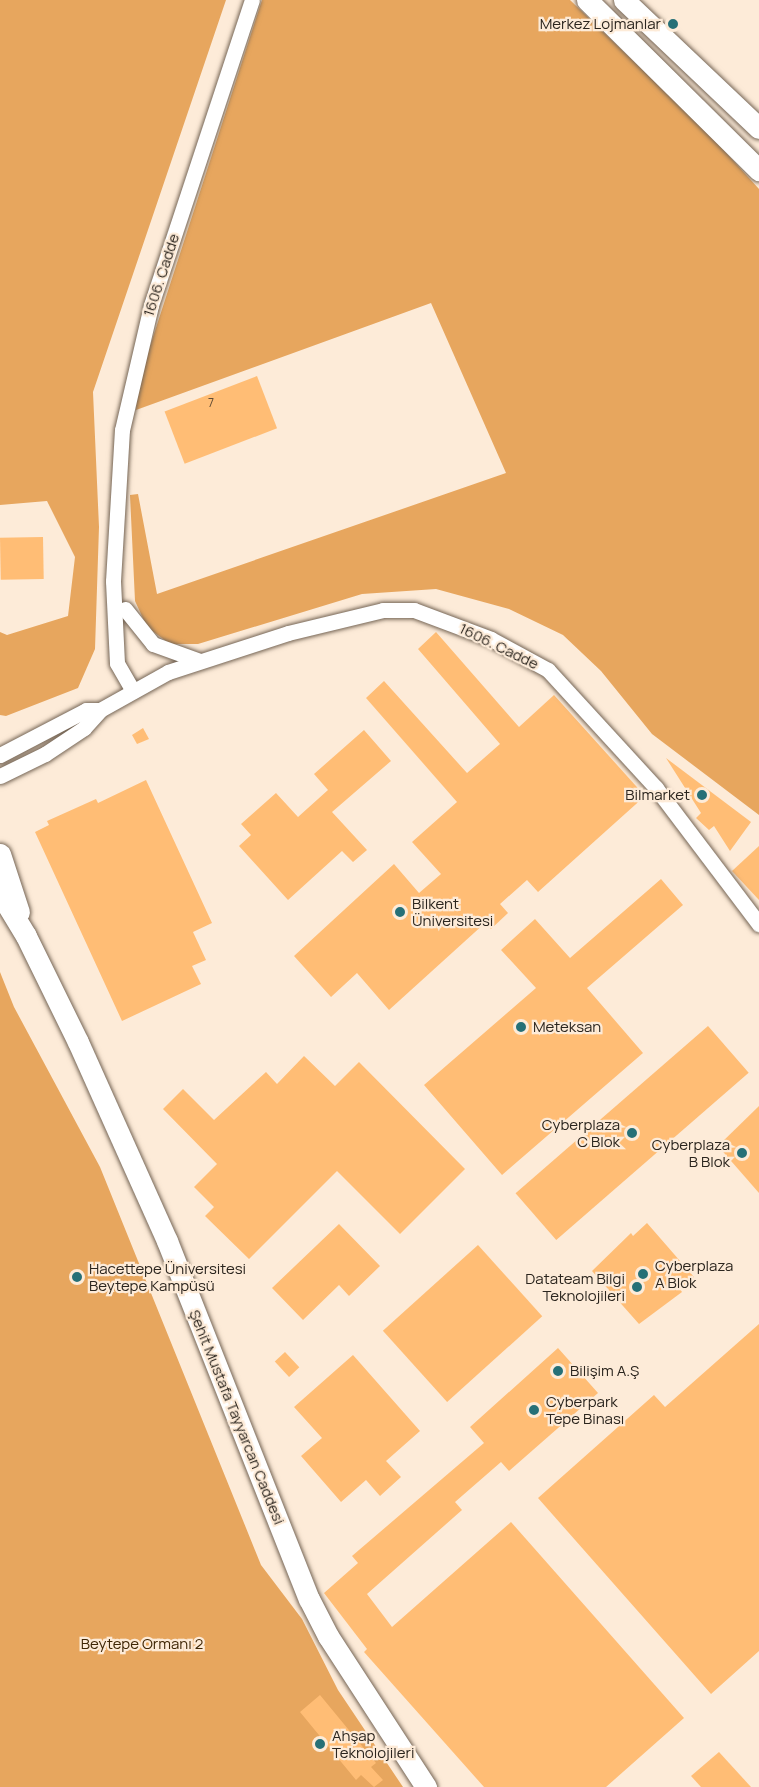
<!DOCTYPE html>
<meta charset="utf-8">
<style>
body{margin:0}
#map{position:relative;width:759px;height:1787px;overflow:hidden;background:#fdebd8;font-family:Manrope,sans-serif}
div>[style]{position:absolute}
.forest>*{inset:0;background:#e7a65e}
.building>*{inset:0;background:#ffbd75;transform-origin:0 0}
.roads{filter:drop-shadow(0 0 2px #756555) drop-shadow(0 0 2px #756555)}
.street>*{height:15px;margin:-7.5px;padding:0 7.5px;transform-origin:7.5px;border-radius:7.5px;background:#fff}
.secondary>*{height:21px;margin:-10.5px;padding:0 10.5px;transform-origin:10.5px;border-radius:10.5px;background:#fff}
.dots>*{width:16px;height:16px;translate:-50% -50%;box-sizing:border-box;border:3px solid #fdebd8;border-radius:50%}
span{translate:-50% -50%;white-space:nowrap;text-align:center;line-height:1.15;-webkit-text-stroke:4.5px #fdebd8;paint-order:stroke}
.number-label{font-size:12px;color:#604b34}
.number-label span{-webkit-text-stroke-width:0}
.poi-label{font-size:15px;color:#2b251e}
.right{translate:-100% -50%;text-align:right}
.left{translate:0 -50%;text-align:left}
.street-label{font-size:15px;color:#2b251e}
.park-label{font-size:15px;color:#3f2605}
</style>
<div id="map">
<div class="forest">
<i style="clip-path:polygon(0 0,226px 0,93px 392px,99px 527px,95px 649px,78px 688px,6px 716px,0 715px,0 632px,7px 635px,68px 616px,75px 557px,47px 501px,0 505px)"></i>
<i style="clip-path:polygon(262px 0,570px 0,709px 134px,759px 189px,759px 815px,652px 734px,601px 671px,563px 635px,509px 609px,436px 589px,362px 594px,198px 644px,170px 644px,147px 627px,135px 601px,130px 495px,138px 494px,157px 594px,506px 473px,431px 303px,136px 410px,138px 383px,154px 334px)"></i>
<i style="clip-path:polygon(0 972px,14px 1007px,100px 1167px,261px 1565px,302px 1619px,338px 1690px,403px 1787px,0 1787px)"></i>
</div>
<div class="building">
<i style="left:257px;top:376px;width:56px;height:99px;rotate:69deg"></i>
<i style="left:43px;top:537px;width:42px;height:43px;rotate:89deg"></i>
<i style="clip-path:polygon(436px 632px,519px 727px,554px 695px,645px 796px,538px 892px,527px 880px,500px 904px,508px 913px,491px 929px,485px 923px,389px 1010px,357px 973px,331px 997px,294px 956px,394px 864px,419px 893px,441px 874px,412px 842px,457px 802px,366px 698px,384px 681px,467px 773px,500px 744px,418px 649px)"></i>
<i style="clip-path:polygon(143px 728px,149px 739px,137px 744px,132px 735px)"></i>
<i style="clip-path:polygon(364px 730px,391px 761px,332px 812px,367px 850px,353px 862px,342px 851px,288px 900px,239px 846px,251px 835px,241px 824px,276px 793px,298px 817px,328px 790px,314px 774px)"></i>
<i style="clip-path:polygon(666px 758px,751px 822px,730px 851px,714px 826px,709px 830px,696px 818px,701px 813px)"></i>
<i style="clip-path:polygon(146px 780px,212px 923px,193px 932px,206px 960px,192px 966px,201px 984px,122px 1021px,35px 832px,49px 825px,47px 821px,96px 799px,98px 803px)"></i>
<i style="clip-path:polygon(759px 846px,759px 900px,732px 871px)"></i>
<i style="clip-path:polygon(661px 879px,683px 905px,587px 988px,643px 1053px,502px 1175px,424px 1085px,536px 988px,501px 950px,535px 919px,570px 958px)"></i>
<i style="left:708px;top:1026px;width:62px;height:255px;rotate:49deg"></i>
<i style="clip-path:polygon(304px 1056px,335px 1086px,359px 1062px,465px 1169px,400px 1234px,337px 1171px,249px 1259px,205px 1216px,214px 1207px,194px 1187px,217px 1164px,163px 1109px,183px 1089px,214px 1120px,266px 1072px,277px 1084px)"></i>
<i style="clip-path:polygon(759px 1106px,759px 1193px,718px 1146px)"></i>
<i style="clip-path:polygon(647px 1223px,694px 1277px,680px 1289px,682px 1292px,639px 1324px,592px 1271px,631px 1233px,633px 1236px)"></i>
<i style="clip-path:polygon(339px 1224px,380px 1266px,349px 1296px,339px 1285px,303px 1320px,272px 1288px)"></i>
<i style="left:478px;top:1245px;width:96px;height:128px;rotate:48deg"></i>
<i style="clip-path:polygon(759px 1324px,759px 1651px,711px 1694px,538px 1498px,654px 1395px,665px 1407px)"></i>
<i style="clip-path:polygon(558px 1348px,598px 1393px,509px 1471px,501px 1462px,455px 1502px,462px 1510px,367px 1594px,392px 1627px,511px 1522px,684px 1718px,606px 1787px,484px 1787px,364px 1652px,367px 1649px,324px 1593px,358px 1563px,352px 1556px,484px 1443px,470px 1427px)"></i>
<i style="left:285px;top:1352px;width:21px;height:14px;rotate:47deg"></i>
<i style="clip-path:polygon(353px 1355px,420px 1431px,386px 1461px,401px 1477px,380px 1496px,366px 1480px,341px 1502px,301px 1456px,322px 1438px,294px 1407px)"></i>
<i style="clip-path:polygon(320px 1695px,376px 1763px,371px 1767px,383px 1780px,374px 1787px,361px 1775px,356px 1780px,300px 1712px)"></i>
<i style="clip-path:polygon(719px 1752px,751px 1787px,701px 1787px,691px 1776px)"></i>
</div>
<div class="roads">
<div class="street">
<i style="left:125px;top:609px;width:45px;rotate:51.3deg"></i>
<i style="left:153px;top:644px;width:50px;rotate:19.9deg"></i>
<i style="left:133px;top:691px;width:32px;rotate:-120deg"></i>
<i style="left:117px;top:663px;width:82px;rotate:-92.8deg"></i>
<i style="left:113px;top:581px;width:151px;rotate:-86.6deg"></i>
<i style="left:122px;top:430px;width:128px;rotate:-76.9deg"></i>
<i style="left:151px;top:305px;width:321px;rotate:-71.7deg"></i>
<i style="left:0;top:755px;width:97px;rotate:-27.6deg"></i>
<i style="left:86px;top:710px;width:14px"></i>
<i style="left:0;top:776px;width:50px;rotate:-26.1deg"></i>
<i style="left:45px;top:754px;width:47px;rotate:-33.7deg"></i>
<i style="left:84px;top:728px;width:24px;rotate:-48deg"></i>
<i style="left:100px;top:710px;width:78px;rotate:-29.2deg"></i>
<i style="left:168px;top:672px;width:126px;rotate:-18deg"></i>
<i style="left:288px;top:633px;width:98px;rotate:-13.6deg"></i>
<i style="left:383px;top:610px;width:31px"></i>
<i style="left:414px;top:610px;width:82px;rotate:20.6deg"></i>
<i style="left:491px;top:639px;width:65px;rotate:28.5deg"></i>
<i style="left:548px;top:670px;width:160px;rotate:47.5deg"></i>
<i style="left:656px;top:788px;width:171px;rotate:52.9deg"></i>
</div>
<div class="secondary">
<i style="left:587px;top:0;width:242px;rotate:44.7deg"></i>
<i style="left:624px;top:0;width:186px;rotate:43.5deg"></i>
<i style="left:0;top:854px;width:61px;rotate:71.9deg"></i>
<i style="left:0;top:893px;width:50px;rotate:58.8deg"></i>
<i style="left:26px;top:936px;width:118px;rotate:63.9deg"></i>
<i style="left:78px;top:1042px;width:218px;rotate:65.9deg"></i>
<i style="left:167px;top:1241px;width:385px;rotate:68.4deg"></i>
<i style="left:309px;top:1599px;width:42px;rotate:62.8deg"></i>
<i style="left:328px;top:1636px;width:180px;rotate:57deg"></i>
</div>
</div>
<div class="dots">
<i style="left:673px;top:24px;background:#267077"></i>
<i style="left:702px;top:795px;background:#267077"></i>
<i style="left:400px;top:912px;background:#267077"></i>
<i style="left:521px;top:1027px;background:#267077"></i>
<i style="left:632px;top:1133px;background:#267077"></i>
<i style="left:742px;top:1153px;background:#267077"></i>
<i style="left:643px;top:1274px;background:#267077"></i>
<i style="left:77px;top:1277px;background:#267077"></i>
<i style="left:637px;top:1287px;background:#267077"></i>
<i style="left:558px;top:1371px;background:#267077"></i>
<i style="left:534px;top:1410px;background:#267077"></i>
<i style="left:320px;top:1744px;background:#267077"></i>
</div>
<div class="number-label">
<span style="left:211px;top:403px">7</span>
</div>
<div class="poi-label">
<span class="right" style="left:661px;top:24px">Merkez Lojmanlar</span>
<span class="right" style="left:690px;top:795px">Bilmarket</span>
<span class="left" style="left:412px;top:912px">Bilkent<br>Üniversitesi</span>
<span class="left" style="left:533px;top:1027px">Meteksan</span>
<span class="right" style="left:620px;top:1133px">Cyberplaza<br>C Blok</span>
<span class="right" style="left:730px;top:1153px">Cyberplaza<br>B Blok</span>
<span class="left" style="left:655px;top:1274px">Cyberplaza<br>A Blok</span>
<span class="left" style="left:89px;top:1277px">Hacettepe Üniversitesi<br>Beytepe Kampüsü</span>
<span class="right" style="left:625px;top:1287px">Datateam Bilgi<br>Teknolojileri</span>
<span class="left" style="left:570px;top:1371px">Bilişim A.Ş</span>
<span class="left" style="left:546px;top:1410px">Cyberpark<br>Tepe Binası</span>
<span class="left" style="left:332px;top:1744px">Ahşap<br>Teknolojileri</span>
</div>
<div class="street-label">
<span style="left:161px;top:275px;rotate:-72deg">1606. Cadde</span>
<span style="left:499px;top:646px;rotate:26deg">1606. Cadde</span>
<span style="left:237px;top:1417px;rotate:68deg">Şehit Mustafa Tayyarcan Caddesi</span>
</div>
<div class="park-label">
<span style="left:142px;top:1644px">Beytepe Ormanı 2</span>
</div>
</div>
